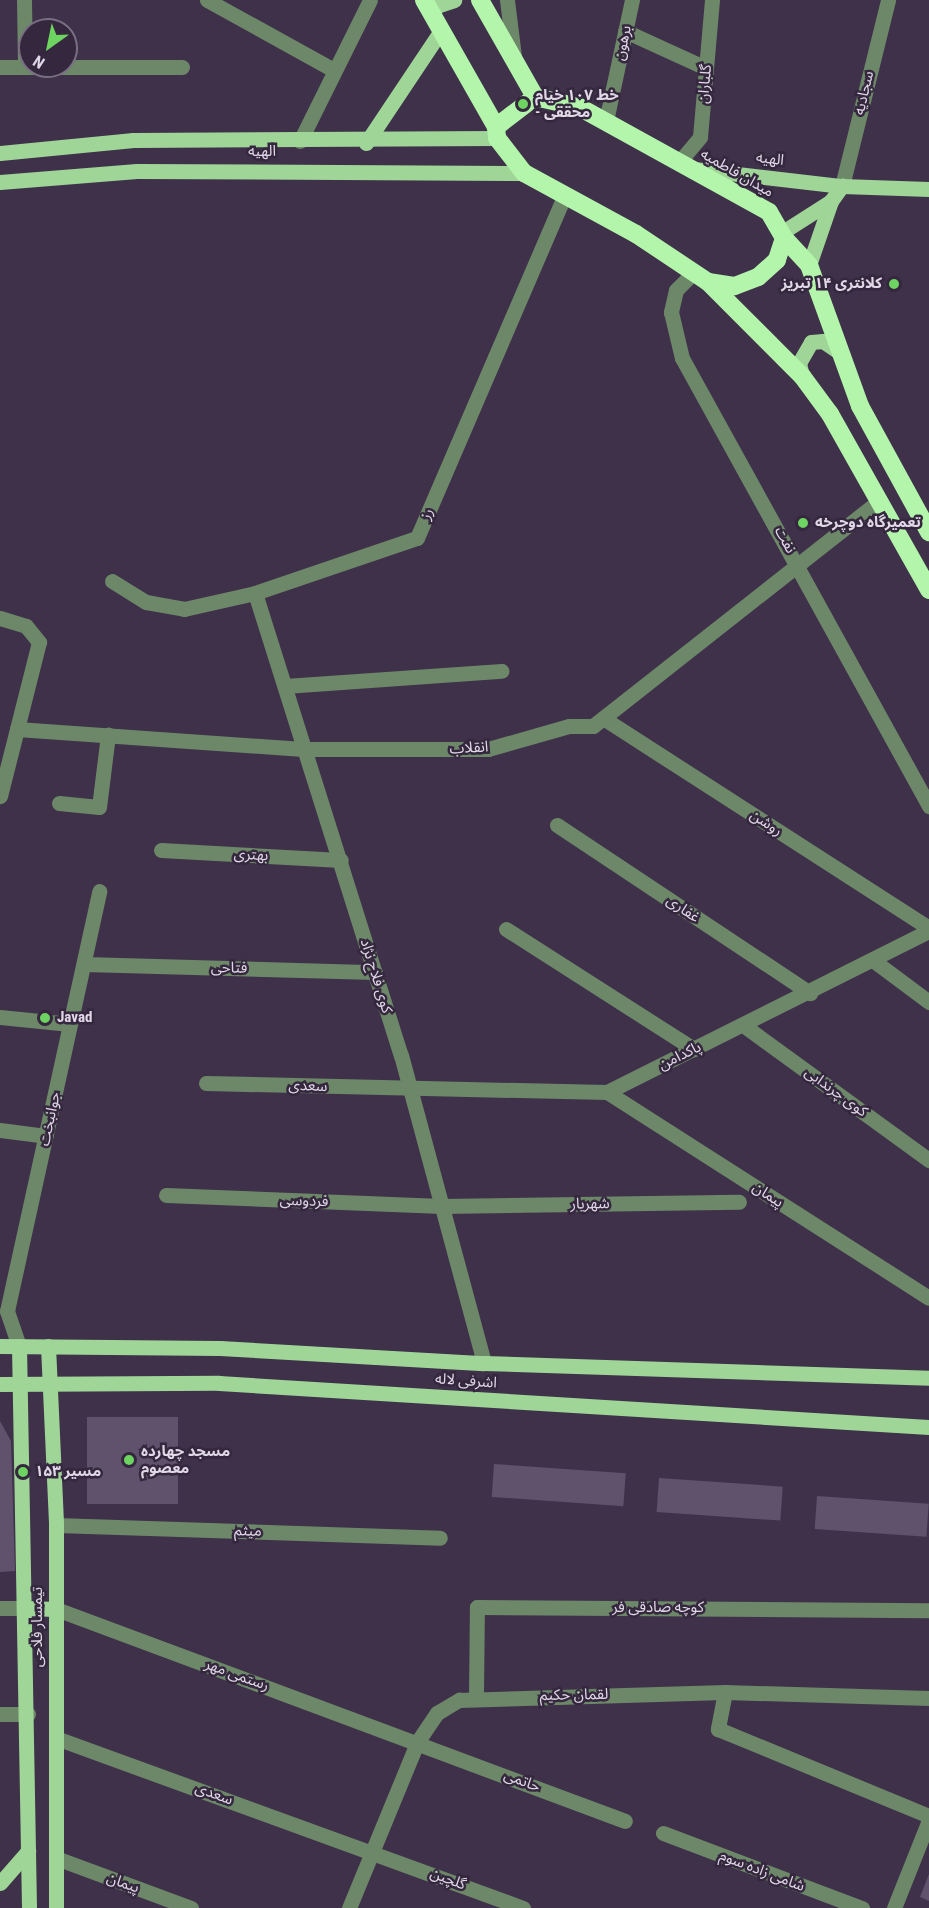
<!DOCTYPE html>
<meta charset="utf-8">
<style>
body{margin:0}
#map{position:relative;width:929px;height:1908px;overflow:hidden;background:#3e3149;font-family:"Roboto Condensed","Noto Sans Arabic",sans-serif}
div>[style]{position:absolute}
.building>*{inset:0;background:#60526c;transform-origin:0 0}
.minor>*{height:15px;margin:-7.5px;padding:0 7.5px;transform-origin:7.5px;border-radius:7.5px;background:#6d8769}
.major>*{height:15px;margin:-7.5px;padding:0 7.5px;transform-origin:7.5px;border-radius:7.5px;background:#9fd698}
.highway>*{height:18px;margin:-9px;padding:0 9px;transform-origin:9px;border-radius:9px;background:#b3f5aa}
.dots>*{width:16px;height:16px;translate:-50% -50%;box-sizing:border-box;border:3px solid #34273e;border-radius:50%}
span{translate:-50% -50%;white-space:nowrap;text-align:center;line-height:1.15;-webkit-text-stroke:5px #34273e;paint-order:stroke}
.street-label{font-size:15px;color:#e0d8e7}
.poi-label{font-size:15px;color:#e0d8e7;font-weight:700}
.left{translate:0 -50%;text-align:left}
.right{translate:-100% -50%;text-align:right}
.north{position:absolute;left:18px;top:18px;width:60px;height:60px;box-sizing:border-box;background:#34273e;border:2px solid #796e82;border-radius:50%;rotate:213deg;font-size:16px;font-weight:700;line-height:24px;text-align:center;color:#e0d8e7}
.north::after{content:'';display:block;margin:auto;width:21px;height:27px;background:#6dd361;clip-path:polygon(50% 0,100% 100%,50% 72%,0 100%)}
</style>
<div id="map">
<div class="building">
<i style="left:87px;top:1417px;width:91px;height:87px"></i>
<i style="clip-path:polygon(0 1421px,11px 1441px,15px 1571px,0 1572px)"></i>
<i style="left:494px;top:1464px;width:132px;height:33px;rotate:4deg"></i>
<i style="left:659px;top:1478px;width:124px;height:34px;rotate:4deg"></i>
<i style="left:817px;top:1496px;width:112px;height:33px;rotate:4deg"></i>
<i style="clip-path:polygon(929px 1874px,929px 1901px,920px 1897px)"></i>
</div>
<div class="minor">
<i style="left:24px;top:0;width:67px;rotate:89.1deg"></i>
<i style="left:207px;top:0;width:145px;rotate:28.9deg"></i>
<i style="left:507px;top:0;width:56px;rotate:82.9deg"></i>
<i style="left:625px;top:31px;width:89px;rotate:24.6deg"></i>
<i style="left:0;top:67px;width:182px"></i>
<i style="left:606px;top:121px;width:124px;rotate:-77.9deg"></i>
<i style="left:300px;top:141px;width:157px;rotate:-63.6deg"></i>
<i style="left:680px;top:161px;width:31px;rotate:-50deg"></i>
<i style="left:700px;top:137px;width:138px;rotate:-85deg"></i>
<i style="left:842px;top:186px;width:192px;rotate:-76.1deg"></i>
<i style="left:693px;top:273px;width:24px;rotate:135deg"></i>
<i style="left:676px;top:290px;width:23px;rotate:103deg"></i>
<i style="left:671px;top:312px;width:47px;rotate:76.6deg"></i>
<i style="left:682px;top:358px;width:512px;rotate:61.13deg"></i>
<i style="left:112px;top:581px;width:40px;rotate:32deg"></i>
<i style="left:146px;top:602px;width:39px;rotate:10deg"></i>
<i style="left:184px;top:609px;width:73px;rotate:-12.7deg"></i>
<i style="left:255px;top:593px;width:171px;rotate:-18.8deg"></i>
<i style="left:417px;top:538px;width:374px;rotate:-66.7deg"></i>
<i style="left:255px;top:593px;width:485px;rotate:72.5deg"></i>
<i style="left:401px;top:1055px;width:319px;rotate:74.9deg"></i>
<i style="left:0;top:618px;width:27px;rotate:17deg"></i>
<i style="left:26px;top:626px;width:21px;rotate:51deg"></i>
<i style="left:39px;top:642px;width:159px;rotate:104.2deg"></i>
<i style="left:285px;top:686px;width:217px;rotate:-4deg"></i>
<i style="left:603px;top:718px;width:388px;rotate:32.8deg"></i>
<i style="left:17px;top:729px;width:290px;rotate:4deg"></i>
<i style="left:306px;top:749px;width:182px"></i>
<i style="left:488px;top:749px;width:84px;rotate:-15.9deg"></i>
<i style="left:569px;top:726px;width:24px"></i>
<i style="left:593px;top:726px;width:362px;rotate:-38.2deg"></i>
<i style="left:59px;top:803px;width:40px;rotate:5.7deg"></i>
<i style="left:99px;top:807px;width:73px;rotate:-82.9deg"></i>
<i style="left:557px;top:825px;width:304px;rotate:33.6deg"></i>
<i style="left:161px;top:850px;width:180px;rotate:3.2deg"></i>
<i style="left:506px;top:929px;width:223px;rotate:32.6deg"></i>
<i style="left:874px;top:961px;width:69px;rotate:36.7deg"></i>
<i style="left:84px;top:964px;width:291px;rotate:1.6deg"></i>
<i style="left:0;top:1017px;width:70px;rotate:5.7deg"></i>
<i style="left:743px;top:1025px;width:230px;rotate:36deg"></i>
<i style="left:206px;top:1083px;width:401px;rotate:1.3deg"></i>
<i style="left:607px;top:1092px;width:360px;rotate:-26.6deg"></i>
<i style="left:607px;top:1092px;width:382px;rotate:32.6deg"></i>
<i style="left:0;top:1130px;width:46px;rotate:7.4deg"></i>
<i style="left:166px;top:1195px;width:276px;rotate:2.3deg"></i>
<i style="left:442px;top:1206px;width:297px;rotate:-0.8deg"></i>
<i style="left:19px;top:1346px;width:37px;rotate:-109deg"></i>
<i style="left:7px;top:1311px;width:430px;rotate:-77.6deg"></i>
<i style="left:56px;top:1525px;width:384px;rotate:1.9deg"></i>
<i style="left:0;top:1608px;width:26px"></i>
<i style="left:56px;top:1609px;width:607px;rotate:20.43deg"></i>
<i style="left:725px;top:1692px;width:38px;rotate:101deg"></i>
<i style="left:718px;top:1729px;width:228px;rotate:22.4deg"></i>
<i style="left:476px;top:1696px;width:89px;rotate:-89.4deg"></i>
<i style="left:477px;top:1607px;width:452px;rotate:0.4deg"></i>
<i style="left:0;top:1714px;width:28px"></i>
<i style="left:56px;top:1738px;width:497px;rotate:20deg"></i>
<i style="left:663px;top:1833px;width:213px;rotate:20.7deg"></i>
<i style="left:56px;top:1858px;width:144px;rotate:20.3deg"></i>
<i style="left:349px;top:1908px;width:181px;rotate:-67.6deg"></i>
<i style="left:418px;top:1741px;width:34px;rotate:-56deg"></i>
<i style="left:437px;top:1713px;width:26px;rotate:-31deg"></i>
<i style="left:459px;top:1700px;width:266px;rotate:-1.7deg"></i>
<i style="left:725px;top:1692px;width:204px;rotate:1.7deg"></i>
<i style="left:894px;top:1908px;width:95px;rotate:-68.3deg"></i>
</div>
<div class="major">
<i style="left:427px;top:0;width:13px;rotate:23deg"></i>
<i style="left:439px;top:5px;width:16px;rotate:-18deg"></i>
<i style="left:366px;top:143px;width:133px;rotate:-56.3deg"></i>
<i style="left:0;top:153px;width:134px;rotate:-5.6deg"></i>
<i style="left:133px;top:140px;width:364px;rotate:-0.3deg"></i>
<i style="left:694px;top:169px;width:149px;rotate:6.6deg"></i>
<i style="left:842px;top:186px;width:87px;rotate:2deg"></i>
<i style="left:0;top:182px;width:137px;rotate:-4.6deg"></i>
<i style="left:137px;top:171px;width:387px;rotate:0.3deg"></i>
<i style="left:781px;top:233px;width:59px;rotate:-32.6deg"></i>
<i style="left:831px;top:201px;width:19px;rotate:-54deg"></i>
<i style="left:809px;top:265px;width:68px;rotate:-71deg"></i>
<i style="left:802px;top:376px;width:13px;rotate:-103deg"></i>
<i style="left:799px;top:363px;width:24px;rotate:-60deg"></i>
<i style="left:811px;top:342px;width:12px;rotate:-5deg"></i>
<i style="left:823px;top:341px;width:16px;rotate:35deg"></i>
<i style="left:0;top:1346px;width:220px;rotate:0.5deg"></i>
<i style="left:220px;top:1348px;width:264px;rotate:3.3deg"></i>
<i style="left:484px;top:1363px;width:445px;rotate:1.9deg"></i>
<i style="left:19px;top:1346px;width:562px;rotate:88.98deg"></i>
<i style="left:48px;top:1346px;width:179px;rotate:87.4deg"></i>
<i style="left:56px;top:1525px;width:383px;rotate:90deg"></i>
<i style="left:0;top:1384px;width:219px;rotate:-0.3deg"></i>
<i style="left:219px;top:1383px;width:711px;rotate:3.55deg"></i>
<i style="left:26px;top:1608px;width:30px;rotate:2deg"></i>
<i style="left:0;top:1883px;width:43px;rotate:-48.8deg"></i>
</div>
<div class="highway">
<i style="left:424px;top:0;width:146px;rotate:60.4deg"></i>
<i style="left:480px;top:0;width:112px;rotate:60.4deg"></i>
<i style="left:535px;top:97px;width:45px;rotate:12.8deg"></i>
<i style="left:579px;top:107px;width:217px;rotate:28.9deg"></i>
<i style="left:769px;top:212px;width:30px;rotate:60deg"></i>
<i style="left:784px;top:238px;width:23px;rotate:108deg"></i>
<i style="left:777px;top:260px;width:25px;rotate:138deg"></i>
<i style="left:758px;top:277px;width:26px;rotate:159deg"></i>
<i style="left:734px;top:286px;width:26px;rotate:-171deg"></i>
<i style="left:708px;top:282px;width:87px;rotate:-146.3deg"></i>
<i style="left:636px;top:234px;width:128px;rotate:-151.4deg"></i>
<i style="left:524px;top:173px;width:44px;rotate:-127.6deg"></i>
<i style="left:497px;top:138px;width:11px;rotate:-95deg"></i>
<i style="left:496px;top:127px;width:49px;rotate:-37.6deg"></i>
<i style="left:784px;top:238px;width:37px;rotate:47deg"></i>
<i style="left:809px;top:265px;width:150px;rotate:70.1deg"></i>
<i style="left:860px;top:406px;width:144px;rotate:61.3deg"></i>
<i style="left:708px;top:282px;width:133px;rotate:45deg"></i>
<i style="left:802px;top:376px;width:47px;rotate:53.6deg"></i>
<i style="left:830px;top:414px;width:202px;rotate:60.6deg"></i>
</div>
<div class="dots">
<i style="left:523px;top:104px;background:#6dd361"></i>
<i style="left:894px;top:284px;background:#6dd361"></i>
<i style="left:803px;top:523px;background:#6dd361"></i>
<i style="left:45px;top:1018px;background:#6dd361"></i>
<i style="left:129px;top:1460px;background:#6dd361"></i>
<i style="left:23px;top:1472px;background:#6dd361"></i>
</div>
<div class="street-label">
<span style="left:623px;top:43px;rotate:-78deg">برهون</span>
<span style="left:705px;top:84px;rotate:-85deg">گلباران</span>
<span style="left:864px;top:93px;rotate:-77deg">سجادیه</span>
<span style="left:262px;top:152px">الهیه</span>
<span style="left:770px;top:159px;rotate:7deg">الهیه</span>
<span style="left:737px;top:173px;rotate:30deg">میدان فاطمیه</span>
<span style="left:427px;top:514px;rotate:-67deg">رز</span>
<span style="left:785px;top:540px;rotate:61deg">نفت</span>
<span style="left:469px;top:748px;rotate:-3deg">انقلاب</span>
<span style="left:766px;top:823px;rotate:33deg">روشن</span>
<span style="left:251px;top:855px;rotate:3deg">بهتری</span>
<span style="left:683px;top:909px;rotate:34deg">غفاری</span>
<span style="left:229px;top:968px;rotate:1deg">فتاحی</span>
<span style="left:376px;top:976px;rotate:73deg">کوی فلاح نژاد</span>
<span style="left:680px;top:1056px;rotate:-26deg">پاکدامن</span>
<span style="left:308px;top:1086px;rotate:2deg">سعدی</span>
<span style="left:836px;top:1092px;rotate:36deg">کوی چرندابی</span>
<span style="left:50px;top:1119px;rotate:-78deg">جوانبخت</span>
<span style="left:768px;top:1195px;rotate:33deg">پیمان</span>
<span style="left:304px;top:1201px;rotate:2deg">فردوسی</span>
<span style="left:590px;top:1204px;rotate:-1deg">شهریار</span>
<span style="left:466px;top:1381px;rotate:4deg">اشرفی لاله</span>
<span style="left:248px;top:1531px;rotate:2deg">میثم</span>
<span style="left:658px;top:1608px">کوچه صادقی فر</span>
<span style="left:38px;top:1627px;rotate:-90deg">تیمسار فلاحی</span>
<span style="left:237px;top:1675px;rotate:20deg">رستمی مهر</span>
<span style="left:574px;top:1695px;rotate:-1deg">لقمان حکیم</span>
<span style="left:522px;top:1781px;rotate:21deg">حاتمی</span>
<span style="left:214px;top:1794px;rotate:20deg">سعدی</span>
<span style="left:762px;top:1871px;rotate:21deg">شامی زاده سوم</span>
<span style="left:448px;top:1879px;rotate:21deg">گلچین</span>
<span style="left:123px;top:1883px;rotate:20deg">پیمان</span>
</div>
<div class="poi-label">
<span class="left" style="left:535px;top:104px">خط ۱۰۷ خیام<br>- محققی</span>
<span class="right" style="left:882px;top:284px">کلانتری ۱۴ تبریز</span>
<span class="left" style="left:815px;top:523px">تعمیرگاه دوچرخه</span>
<span class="left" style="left:57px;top:1018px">Javad</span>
<span class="left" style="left:141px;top:1460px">مسجد چهارده<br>معصوم</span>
<span class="left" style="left:35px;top:1472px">مسیر ۱۵۳</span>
</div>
<div class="north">N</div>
</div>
